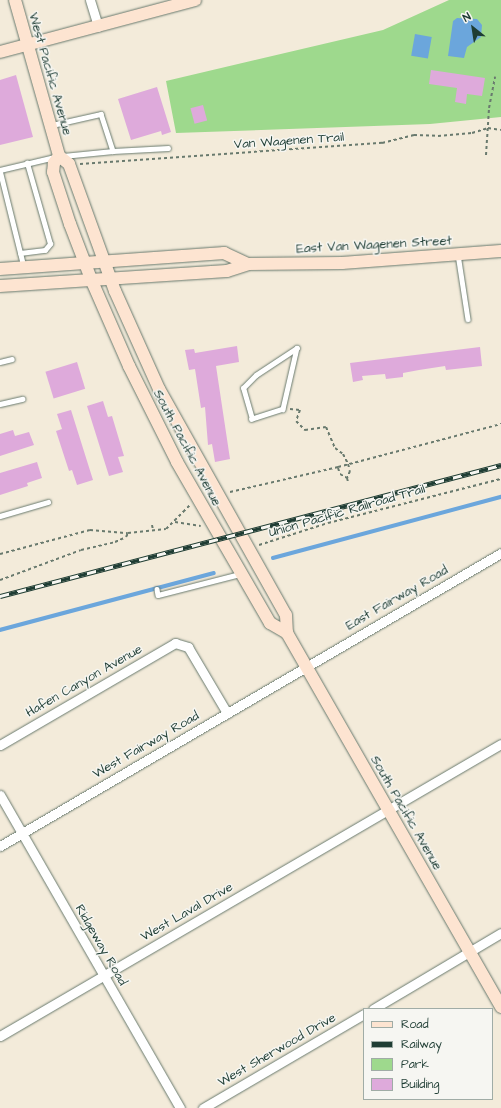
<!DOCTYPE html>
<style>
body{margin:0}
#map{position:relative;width:501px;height:1108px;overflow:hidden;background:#f3ebda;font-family:"Architects Daughter",sans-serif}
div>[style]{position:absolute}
.green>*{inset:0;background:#9ed98d}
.water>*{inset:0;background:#6ba6dc;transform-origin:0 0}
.stream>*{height:3.5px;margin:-1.75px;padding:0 1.75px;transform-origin:1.75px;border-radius:1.75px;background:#6ba6dc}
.building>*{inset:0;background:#deaadb;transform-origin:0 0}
.path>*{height:2px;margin-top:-1px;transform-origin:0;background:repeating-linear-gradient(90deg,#697a6e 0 3px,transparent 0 6px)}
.roads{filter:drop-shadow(0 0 1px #697a6e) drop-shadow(0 0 1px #697a6e)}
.lane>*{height:4.5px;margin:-2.25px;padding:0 2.25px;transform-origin:2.25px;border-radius:2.25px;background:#fff}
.street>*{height:9px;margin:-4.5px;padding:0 4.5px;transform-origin:4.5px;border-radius:4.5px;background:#fff}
.secondary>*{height:12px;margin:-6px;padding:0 6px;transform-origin:6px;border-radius:6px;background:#fde4d1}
.rail>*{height:4.5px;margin-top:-2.25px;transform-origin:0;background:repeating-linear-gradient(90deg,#f6f6f2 0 9px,#1f3d34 0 18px);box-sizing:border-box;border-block:1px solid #1f3d34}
span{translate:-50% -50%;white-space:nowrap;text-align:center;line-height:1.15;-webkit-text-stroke:3px #f6f6f2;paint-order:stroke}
.street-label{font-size:13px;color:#1f3d34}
.legend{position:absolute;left:363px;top:1008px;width:130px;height:92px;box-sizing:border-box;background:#f6f6f2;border:1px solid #a0aca6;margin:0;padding:5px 7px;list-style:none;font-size:12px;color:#1f3d34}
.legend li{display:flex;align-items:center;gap:8px;height:20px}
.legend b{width:20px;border:1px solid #a0aca6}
.north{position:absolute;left:453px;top:8px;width:40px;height:40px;-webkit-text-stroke:3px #f6f6f2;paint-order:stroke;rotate:330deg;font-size:11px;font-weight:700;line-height:16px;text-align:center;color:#1f3d34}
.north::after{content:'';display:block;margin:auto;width:14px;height:18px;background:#1f3d34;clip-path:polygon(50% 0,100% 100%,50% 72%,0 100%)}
</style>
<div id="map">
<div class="green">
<i style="clip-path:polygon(449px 0,501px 0,501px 117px,430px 124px,176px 133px,166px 81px,383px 30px)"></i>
</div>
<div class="water">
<i style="clip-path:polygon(457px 18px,477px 19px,482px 25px,481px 37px,467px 47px,464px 58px,448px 56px,453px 21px)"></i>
<i style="left:415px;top:34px;width:17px;height:22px;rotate:10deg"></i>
</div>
<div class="stream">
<i style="left:273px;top:558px;width:236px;rotate:-15deg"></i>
<i style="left:0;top:630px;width:221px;rotate:-14.9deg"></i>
</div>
<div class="building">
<i style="clip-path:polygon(431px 70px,485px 78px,482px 96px,467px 94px,466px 104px,455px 102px,457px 88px,429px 84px)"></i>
<i style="clip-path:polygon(16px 75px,33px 137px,0 145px,0 80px)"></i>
<i style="clip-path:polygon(157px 87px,171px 132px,162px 135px,161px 131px,131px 140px,118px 99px)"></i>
<i style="left:203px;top:105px;width:16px;height:13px;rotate:75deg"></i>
<i style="clip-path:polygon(237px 346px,239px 362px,216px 366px,230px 459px,215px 462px,212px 444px,208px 445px,205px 407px,201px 408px,195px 369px,189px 370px,185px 350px,194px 349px,195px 353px)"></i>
<i style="clip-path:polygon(480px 347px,482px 366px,446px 370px,445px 366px,419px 370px,403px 373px,403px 377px,386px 379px,385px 374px,362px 376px,363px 380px,353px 382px,350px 363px)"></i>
<i style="left:77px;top:362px;width:28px;height:33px;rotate:73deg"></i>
<i style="clip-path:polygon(103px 401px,108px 417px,112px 416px,124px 456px,118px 457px,123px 472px,109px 476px,87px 406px)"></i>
<i style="clip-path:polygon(71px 410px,93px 480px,77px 485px,72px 470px,69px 471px,56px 431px,62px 429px,57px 414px)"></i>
<i style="clip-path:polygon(13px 430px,15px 436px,29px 432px,34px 445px,0 456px,0 434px)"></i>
<i style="clip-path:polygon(37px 462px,42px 478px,27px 483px,28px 486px,0 495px,0 473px)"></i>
</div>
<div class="path">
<i style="left:486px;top:155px;width:47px;rotate:-86.3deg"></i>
<i style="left:489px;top:108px;width:32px;rotate:-79deg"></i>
<i style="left:80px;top:164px;width:303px;rotate:-4deg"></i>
<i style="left:382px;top:143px;width:33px;rotate:-14deg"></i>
<i style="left:414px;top:135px;width:24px;rotate:2deg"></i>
<i style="left:438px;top:136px;width:34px;rotate:-5deg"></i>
<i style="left:472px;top:133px;width:17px;rotate:-17deg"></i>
<i style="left:488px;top:128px;width:13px;rotate:9deg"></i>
<i style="left:290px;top:409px;width:10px;rotate:6deg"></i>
<i style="left:300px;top:410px;width:12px;rotate:110deg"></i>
<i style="left:296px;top:421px;width:13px;rotate:45deg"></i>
<i style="left:305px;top:430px;width:21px;rotate:-8deg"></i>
<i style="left:326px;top:427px;width:23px;rotate:67deg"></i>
<i style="left:335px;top:448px;width:10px;rotate:37deg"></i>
<i style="left:343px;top:454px;width:11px;rotate:63deg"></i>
<i style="left:348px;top:464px;width:7px;rotate:74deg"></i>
<i style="left:350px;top:471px;width:8px;rotate:113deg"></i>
<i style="left:347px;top:478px;width:4px;rotate:76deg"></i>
<i style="left:338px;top:468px;width:6px;rotate:72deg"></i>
<i style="left:340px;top:474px;width:8px;rotate:30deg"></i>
<i style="left:230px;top:492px;width:111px;rotate:-13deg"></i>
<i style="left:338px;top:467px;width:169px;rotate:-14.8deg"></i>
<i style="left:175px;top:522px;width:26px;rotate:9deg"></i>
<i style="left:152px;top:525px;width:5px;rotate:79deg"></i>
<i style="left:259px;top:545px;width:72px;rotate:-17.7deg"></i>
<i style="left:328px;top:523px;width:179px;rotate:-14.3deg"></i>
<i style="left:0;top:554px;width:93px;rotate:-14.9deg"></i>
<i style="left:90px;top:530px;width:38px;rotate:5deg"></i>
<i style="left:128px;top:533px;width:38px;rotate:-6deg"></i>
<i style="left:166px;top:529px;width:34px;rotate:-45deg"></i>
<i style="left:0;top:580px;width:86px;rotate:-20.3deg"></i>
<i style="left:81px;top:550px;width:35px;rotate:-13deg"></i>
<i style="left:115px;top:542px;width:12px;rotate:-24deg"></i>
<i style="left:126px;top:537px;width:4px;rotate:-63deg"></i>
</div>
<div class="roads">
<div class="lane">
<i style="left:52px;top:125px;width:50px;rotate:-12.7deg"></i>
<i style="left:101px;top:114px;width:39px;rotate:72deg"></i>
<i style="left:113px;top:151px;width:55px;rotate:-3.1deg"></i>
<i style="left:63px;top:156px;width:50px;rotate:-5.7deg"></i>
<i style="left:0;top:170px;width:57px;rotate:-13.3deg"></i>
<i style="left:0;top:170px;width:100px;rotate:76.1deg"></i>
<i style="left:20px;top:253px;width:25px;rotate:-7deg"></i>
<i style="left:45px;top:250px;width:8px;rotate:-50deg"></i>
<i style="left:50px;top:244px;width:84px;rotate:-105.9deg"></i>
<i style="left:458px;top:254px;width:66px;rotate:81.3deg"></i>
<i style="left:297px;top:348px;width:63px;rotate:102.9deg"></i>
<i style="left:283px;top:409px;width:33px;rotate:162deg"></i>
<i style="left:252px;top:419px;width:32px;rotate:-106deg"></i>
<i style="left:243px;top:388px;width:18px;rotate:-45deg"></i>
<i style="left:256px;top:375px;width:49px;rotate:-33.4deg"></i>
<i style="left:0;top:362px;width:12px;rotate:-14deg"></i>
<i style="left:0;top:404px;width:23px;rotate:-13deg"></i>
<i style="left:0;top:516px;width:50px;rotate:-16.3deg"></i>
<i style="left:157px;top:589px;width:6px;rotate:81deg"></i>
<i style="left:158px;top:595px;width:85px;rotate:-14.4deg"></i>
</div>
<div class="street">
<i style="left:90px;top:0;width:28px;rotate:73deg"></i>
<i style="left:0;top:745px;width:203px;rotate:-30.2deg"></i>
<i style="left:175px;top:643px;width:14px;rotate:17deg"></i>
<i style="left:188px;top:647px;width:77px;rotate:59.4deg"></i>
<i style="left:0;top:795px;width:361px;rotate:60.1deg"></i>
<i style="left:0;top:846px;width:580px;rotate:-30.32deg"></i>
<i style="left:373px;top:1009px;width:149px;rotate:-30.7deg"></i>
<i style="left:0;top:1036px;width:580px;rotate:-30.24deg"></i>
<i style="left:203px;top:1108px;width:186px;rotate:-30.3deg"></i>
</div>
<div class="secondary">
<i style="left:15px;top:0;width:162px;rotate:74.2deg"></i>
<i style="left:59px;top:156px;width:13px;rotate:39deg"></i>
<i style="left:69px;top:164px;width:135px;rotate:70.1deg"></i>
<i style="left:115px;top:291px;width:107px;rotate:65.8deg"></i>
<i style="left:159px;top:389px;width:259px;rotate:60.7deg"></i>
<i style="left:286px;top:615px;width:18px;rotate:87deg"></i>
<i style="left:287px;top:633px;width:431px;rotate:60.2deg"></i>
<i style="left:0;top:52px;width:202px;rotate:-14.9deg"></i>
<i style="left:59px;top:156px;width:9px;rotate:126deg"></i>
<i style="left:54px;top:163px;width:9px;rotate:96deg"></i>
<i style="left:53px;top:172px;width:55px;rotate:71.9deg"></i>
<i style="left:70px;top:224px;width:59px;rotate:69.1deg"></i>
<i style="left:91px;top:279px;width:95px;rotate:66.4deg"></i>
<i style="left:129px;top:366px;width:107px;rotate:63.4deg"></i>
<i style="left:177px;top:462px;width:186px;rotate:60deg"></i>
<i style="left:270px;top:623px;width:20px;rotate:30deg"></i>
<i style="left:0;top:269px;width:225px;rotate:-4.1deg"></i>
<i style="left:224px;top:253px;width:26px;rotate:25deg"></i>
<i style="left:0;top:286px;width:227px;rotate:-3.8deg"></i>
<i style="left:227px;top:271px;width:22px;rotate:-18deg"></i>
<i style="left:248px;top:264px;width:94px;rotate:-0.6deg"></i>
<i style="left:342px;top:263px;width:159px;rotate:-4.3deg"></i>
</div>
</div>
<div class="rail">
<i style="left:0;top:596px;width:518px;rotate:-14.65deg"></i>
</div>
<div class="street-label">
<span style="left:50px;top:74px;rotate:74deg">West Pacific Avenue</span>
<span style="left:289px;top:141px;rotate:-4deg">Van Wagenen Trail</span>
<span style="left:374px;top:245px;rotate:-3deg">East Van Wagenen Street</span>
<span style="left:187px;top:448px;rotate:62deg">South Pacific Avenue</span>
<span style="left:347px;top:511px;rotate:-16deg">Union Pacific Railroad Trail</span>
<span style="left:397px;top:598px;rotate:-30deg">East Fairway Road</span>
<span style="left:84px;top:681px;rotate:-30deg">Hafen Canyon Avenue</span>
<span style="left:146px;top:745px;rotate:-30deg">West Fairway Road</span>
<span style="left:406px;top:813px;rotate:60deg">South Pacific Avenue</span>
<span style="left:187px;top:912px;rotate:-30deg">West Laval Drive</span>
<span style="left:101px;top:945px;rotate:60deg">Ridgeway Road</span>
<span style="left:277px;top:1050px;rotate:-30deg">West Sherwood Drive</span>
</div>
<ul class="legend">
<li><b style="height:5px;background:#fde4d1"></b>Road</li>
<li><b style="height:5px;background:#1f3d34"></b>Railway</li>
<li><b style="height:11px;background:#9ed98d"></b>Park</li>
<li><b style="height:11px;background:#deaadb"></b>Building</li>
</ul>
<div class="north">N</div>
</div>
